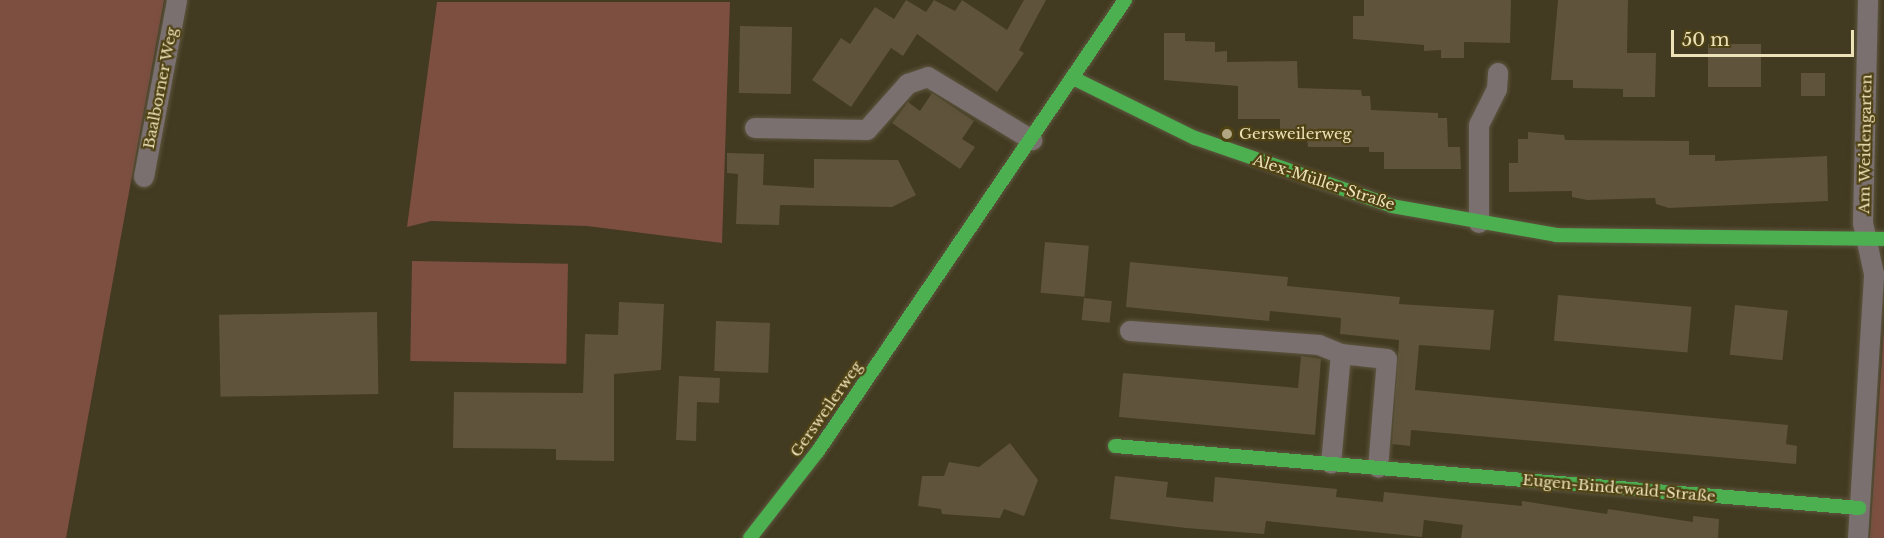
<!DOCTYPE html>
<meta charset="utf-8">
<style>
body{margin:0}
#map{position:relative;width:1884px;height:538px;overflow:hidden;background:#423a21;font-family:"Libre Baskerville",serif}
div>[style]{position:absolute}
.green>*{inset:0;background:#7d4f41;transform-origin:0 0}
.building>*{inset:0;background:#5f533b;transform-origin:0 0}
.roads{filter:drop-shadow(0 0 2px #5e563f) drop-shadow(0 0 2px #5e563f)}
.street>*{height:20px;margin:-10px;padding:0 10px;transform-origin:10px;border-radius:10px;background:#7b7070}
.fast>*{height:14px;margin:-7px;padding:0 7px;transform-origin:7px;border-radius:7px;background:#4caf50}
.dots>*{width:16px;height:16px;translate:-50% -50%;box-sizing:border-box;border:3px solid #4f4214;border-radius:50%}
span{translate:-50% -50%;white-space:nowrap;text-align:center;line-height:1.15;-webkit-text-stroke:4.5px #4f4214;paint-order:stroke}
.street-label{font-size:15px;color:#ede1b8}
.poi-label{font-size:15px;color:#ede1b8}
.left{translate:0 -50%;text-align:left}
.scale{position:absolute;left:1671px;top:30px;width:183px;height:27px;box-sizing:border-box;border:3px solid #ede1b8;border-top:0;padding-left:8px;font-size:18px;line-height:21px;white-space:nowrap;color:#ede1b8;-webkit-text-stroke:4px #4f4214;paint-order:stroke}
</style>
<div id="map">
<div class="green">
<i style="clip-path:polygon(0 0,164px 0,66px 538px,0 538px)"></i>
<i style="clip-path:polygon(437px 2px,730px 2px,722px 243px,587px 226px,431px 221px,407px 227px)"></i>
<i style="left:412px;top:261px;width:156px;height:100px;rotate:1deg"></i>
<i style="clip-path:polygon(1884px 328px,1884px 538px,1870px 538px)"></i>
</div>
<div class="building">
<i style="clip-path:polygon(906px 0,926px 12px,934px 0,955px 11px,962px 0,1007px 30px,1024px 0,1046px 0,1019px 50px,1024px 53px,997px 92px,917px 34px,903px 56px,891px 48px,851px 107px,812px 80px,841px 38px,850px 44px,875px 7px,894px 19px)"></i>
<i style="clip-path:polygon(1364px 0,1511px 0,1510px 43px,1464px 42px,1464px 58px,1441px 58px,1441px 50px,1424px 51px,1424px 45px,1353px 39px,1353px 16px,1364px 16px)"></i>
<i style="clip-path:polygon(1558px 0,1628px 0,1627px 53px,1656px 53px,1655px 97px,1623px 97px,1623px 89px,1573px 88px,1573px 80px,1551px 80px)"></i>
<i style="left:740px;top:26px;width:52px;height:67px;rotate:1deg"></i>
<i style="clip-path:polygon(1164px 33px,1185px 33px,1185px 41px,1215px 42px,1215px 52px,1227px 51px,1227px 62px,1297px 61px,1298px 88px,1361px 90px,1362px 96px,1370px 96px,1371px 110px,1438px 113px,1438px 118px,1447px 118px,1448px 147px,1460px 147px,1461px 169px,1384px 169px,1384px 152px,1369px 152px,1369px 147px,1308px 147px,1307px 138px,1280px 138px,1280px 119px,1238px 119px,1238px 86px,1164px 80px)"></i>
<i style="left:1708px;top:44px;width:53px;height:43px"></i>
<i style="left:1801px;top:73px;width:24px;height:23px"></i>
<i style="clip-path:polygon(932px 93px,974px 121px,962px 139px,975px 147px,960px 169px,892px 123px,908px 102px,920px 111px)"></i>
<i style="clip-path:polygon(1528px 132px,1564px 135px,1565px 140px,1689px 141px,1689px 155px,1715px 155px,1715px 161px,1827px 156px,1828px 201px,1669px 208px,1656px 204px,1655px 198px,1587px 200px,1572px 197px,1572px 191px,1509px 192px,1509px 163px,1518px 163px,1518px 139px,1528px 139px)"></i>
<i style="clip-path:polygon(727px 153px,764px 154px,763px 185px,814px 188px,814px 159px,898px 160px,916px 195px,892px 207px,780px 205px,779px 225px,736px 224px,738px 174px,727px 173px)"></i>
<i style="left:1045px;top:242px;width:44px;height:51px;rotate:5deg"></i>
<i style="clip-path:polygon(1130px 262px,1288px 277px,1287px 286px,1400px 297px,1399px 304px,1494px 310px,1490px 350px,1419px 345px,1415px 390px,1788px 425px,1786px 444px,1797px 446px,1796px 464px,1411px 430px,1410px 446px,1392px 444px,1399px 340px,1340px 334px,1341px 318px,1270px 311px,1269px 321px,1126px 307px)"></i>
<i style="left:1558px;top:295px;width:134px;height:46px;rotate:5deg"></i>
<i style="left:1084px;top:298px;width:28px;height:22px;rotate:6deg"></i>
<i style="clip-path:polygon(619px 302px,664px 304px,661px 370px,614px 374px,614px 461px,556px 460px,556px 449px,453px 448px,454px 392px,583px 393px,585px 334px,618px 335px)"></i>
<i style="left:1735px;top:305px;width:53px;height:50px;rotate:6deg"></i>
<i style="left:377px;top:312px;width:82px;height:158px;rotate:89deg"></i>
<i style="left:716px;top:321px;width:54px;height:50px;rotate:2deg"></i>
<i style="clip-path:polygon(1301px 356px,1321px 359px,1315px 435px,1119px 417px,1123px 373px,1298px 388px)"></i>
<i style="clip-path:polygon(679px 376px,720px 378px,719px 403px,697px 402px,696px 441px,676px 440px)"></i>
<i style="clip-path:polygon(1010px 443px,1038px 480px,1024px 516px,1004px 509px,1000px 518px,942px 514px,941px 509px,918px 506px,922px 476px,944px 476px,949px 462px,979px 467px)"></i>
<i style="clip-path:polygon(1115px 476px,1168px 482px,1166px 497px,1213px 502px,1215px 477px,1337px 489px,1336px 497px,1383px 502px,1384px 492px,1522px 506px,1522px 501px,1607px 514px,1608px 509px,1693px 522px,1693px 516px,1719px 519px,1718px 538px,1461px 538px,1463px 525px,1424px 520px,1422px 537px,1266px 521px,1264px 534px,1186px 528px,1110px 519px)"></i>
</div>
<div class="roads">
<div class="street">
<i style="left:755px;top:128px;width:112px;rotate:1deg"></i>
<i style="left:867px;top:130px;width:62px;rotate:-48.3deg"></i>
<i style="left:908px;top:84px;width:21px;rotate:-19deg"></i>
<i style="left:928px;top:77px;width:122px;rotate:31.2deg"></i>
<i style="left:144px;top:177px;width:180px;rotate:-79.4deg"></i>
<i style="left:1479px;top:223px;width:98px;rotate:-90deg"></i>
<i style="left:1479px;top:125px;width:40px;rotate:-63.4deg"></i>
<i style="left:1497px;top:89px;width:16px;rotate:-86deg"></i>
<i style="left:1130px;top:331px;width:190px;rotate:4.2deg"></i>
<i style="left:1319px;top:345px;width:24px;rotate:22deg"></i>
<i style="left:1341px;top:354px;width:110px;rotate:95.2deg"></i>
<i style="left:1341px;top:354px;width:46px;rotate:6.2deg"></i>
<i style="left:1387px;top:359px;width:109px;rotate:94.7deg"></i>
<i style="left:1858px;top:538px;width:264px;rotate:-86.5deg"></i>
<i style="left:1874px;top:274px;width:52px;rotate:-102.2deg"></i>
<i style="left:1863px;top:223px;width:223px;rotate:-88.7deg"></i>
</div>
<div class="fast">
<i style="left:1075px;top:79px;width:134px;rotate:26.2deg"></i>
<i style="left:1195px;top:138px;width:208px;rotate:19deg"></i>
<i style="left:1392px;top:206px;width:167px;rotate:10deg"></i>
<i style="left:1556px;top:235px;width:328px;rotate:0.7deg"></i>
<i style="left:1115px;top:446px;width:747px;rotate:4.76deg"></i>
<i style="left:750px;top:538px;width:110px;rotate:-52deg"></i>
<i style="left:818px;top:451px;width:546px;rotate:-55.76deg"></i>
</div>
</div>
<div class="dots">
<i style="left:1227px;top:134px;background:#b1a783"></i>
</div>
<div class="street-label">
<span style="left:160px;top:88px;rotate:-79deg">Baalborner Weg</span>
<span style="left:1865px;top:144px;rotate:-89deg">Am Weidengarten</span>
<span style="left:1324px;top:182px;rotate:18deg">Alex-Müller-Straße</span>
<span style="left:826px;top:409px;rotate:-55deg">Gersweilerweg</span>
<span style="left:1619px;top:488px;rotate:5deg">Eugen-Bindewald-Straße</span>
</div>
<div class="poi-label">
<span class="left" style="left:1239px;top:134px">Gersweilerweg</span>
</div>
<div class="scale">50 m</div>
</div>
